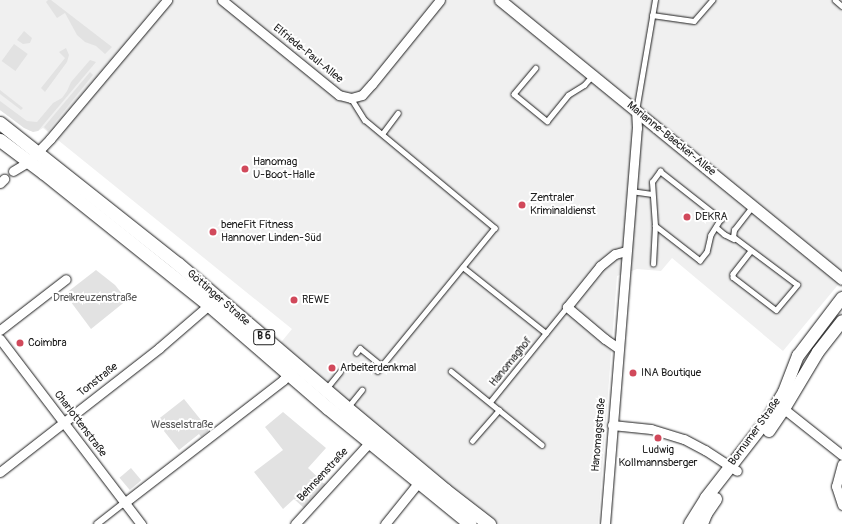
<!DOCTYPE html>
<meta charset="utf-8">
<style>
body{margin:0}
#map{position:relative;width:842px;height:524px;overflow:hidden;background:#fff;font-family:Pangolin,sans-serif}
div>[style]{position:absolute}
.built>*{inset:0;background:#f0f0f0}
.green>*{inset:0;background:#e2e2e2;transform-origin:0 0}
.roads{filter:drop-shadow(0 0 1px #1c1c1c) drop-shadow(0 0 1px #1c1c1c)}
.service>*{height:4.5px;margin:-2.25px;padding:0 2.25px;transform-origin:2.25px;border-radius:2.25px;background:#fff}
.pedestrian>*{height:6px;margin:-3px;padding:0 3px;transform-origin:3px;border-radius:3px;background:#fff}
.minor>*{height:9px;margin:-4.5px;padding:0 4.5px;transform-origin:4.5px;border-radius:4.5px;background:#fff}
.tertiary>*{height:11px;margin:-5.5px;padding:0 5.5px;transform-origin:5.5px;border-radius:5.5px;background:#fff}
.secondary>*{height:12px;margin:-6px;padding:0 6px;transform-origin:6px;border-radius:6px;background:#fff}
.primary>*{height:13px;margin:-6.5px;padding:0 6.5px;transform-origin:6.5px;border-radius:6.5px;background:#fff}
.dots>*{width:11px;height:11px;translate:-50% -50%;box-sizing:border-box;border:2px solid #fff;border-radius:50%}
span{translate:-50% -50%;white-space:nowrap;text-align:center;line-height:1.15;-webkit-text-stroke:4px #fff;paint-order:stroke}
.shield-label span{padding:1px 3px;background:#fff;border:1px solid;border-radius:3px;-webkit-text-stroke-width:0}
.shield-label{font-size:10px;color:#1c1c1c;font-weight:700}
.street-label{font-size:11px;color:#1c1c1c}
.poi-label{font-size:11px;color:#1c1c1c}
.left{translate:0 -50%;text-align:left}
.park-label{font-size:11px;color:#575757}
</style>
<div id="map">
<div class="built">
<i style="clip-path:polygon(0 0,842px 0,842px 280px,783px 351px,672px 258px,661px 271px,637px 269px,617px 276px,598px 524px,498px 524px,376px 428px,278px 346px,292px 329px,43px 128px,38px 131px,30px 131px,0 110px)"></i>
</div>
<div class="green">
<i style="clip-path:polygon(48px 0,51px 0,112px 47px,105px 54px,96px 46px,85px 42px,77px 35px,65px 13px,57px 18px,46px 2px)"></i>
<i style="clip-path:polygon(24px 31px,32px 38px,30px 43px,23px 44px,17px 40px)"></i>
<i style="left:14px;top:44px;width:17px;height:21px;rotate:36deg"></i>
<i style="clip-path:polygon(66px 48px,69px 55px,67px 62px,45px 92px,41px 88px,65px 58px,59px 52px)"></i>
<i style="clip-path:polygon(90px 60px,96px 62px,38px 131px,33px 132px,24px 128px,0 110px,0 101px,27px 121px,37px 122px,53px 103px,62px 98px,67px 91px,71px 82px)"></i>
<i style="clip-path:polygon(90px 72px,93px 75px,48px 131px,44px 127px)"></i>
<i style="clip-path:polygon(0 90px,23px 108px,21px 110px,0 94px)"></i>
<i style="clip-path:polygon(96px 270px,115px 285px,127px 300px,91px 329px,65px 294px)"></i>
<i style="clip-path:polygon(184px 399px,209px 430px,201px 437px,199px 434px,179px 450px,156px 421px)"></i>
<i style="clip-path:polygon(283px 412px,326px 448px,308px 468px,326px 485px,304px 508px,294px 499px,283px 509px,254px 472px,283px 450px,265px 427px)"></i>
<i style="left:131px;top:468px;width:16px;height:15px;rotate:50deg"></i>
</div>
<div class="roads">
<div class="service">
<i style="left:835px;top:0;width:9px;rotate:41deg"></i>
<i style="left:652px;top:15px;width:42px;rotate:8.1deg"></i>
<i style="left:694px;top:21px;width:28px;rotate:-49deg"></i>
<i style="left:536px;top:68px;width:34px;rotate:130deg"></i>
<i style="left:514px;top:94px;width:43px;rotate:39.3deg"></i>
<i style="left:547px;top:121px;width:33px;rotate:-51deg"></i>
<i style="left:568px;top:95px;width:19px;rotate:-32deg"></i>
<i style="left:584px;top:85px;width:12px;rotate:-48deg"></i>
<i style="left:351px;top:98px;width:26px;rotate:58deg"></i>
<i style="left:365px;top:120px;width:169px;rotate:39.7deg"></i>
<i style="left:495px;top:228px;width:185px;rotate:129.3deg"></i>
<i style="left:636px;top:111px;width:113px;rotate:-80.3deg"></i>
<i style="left:382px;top:134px;width:26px;rotate:-53deg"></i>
<i style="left:631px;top:191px;width:21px;rotate:8deg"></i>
<i style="left:716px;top:227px;width:11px;rotate:41deg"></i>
<i style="left:724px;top:234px;width:11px;rotate:27deg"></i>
<i style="left:751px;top:251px;width:29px;rotate:128deg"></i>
<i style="left:733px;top:274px;width:3px;rotate:90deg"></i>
<i style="left:733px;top:277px;width:54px;rotate:37.5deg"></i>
<i style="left:776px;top:310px;width:33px;rotate:-50deg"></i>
<i style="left:797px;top:285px;width:80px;rotate:-143.1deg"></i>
<i style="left:733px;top:237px;width:7px;rotate:-82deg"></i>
<i style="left:734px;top:230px;width:31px;rotate:-52deg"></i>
<i style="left:653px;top:264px;width:38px;rotate:-87deg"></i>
<i style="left:655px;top:226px;width:44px;rotate:-93.9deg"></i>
<i style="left:652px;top:182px;width:14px;rotate:-54deg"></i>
<i style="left:660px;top:171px;width:78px;rotate:38.2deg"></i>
<i style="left:721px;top:219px;width:19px;rotate:122deg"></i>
<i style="left:711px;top:235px;width:17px;rotate:103deg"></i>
<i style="left:707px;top:252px;width:11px;rotate:128deg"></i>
<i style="left:700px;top:261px;width:57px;rotate:-142.1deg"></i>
<i style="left:463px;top:267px;width:106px;rotate:38.5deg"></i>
<i style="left:356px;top:353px;width:6px;rotate:-51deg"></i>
<i style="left:360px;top:348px;width:28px;rotate:39deg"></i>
<i style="left:451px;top:371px;width:117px;rotate:39.1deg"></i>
<i style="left:326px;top:389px;width:22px;rotate:-51deg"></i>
<i style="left:490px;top:402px;width:122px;rotate:-51deg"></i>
<i style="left:348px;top:407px;width:22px;rotate:-51deg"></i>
<i style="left:472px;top:441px;width:41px;rotate:-48.9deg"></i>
</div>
<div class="pedestrian">
<i style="left:97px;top:524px;width:34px;rotate:-38deg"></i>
</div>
<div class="minor">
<i style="left:222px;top:0;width:151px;rotate:39.1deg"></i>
<i style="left:339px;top:95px;width:12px;rotate:14deg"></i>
<i style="left:351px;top:98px;width:11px;rotate:-15deg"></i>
<i style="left:362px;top:95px;width:15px;rotate:-48deg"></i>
<i style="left:372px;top:84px;width:108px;rotate:-51deg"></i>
<i style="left:13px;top:171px;width:17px;rotate:-31deg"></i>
<i style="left:28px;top:162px;width:32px;rotate:-46deg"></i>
<i style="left:50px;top:139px;width:182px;rotate:-49.9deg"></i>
<i style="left:0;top:183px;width:6px;rotate:-45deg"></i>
<i style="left:0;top:330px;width:83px;rotate:-37.7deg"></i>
<i style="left:0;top:339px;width:233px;rotate:52.7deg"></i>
<i style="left:618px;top:348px;width:16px;rotate:-145deg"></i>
<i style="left:605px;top:339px;width:50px;rotate:-139.9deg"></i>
<i style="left:567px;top:307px;width:53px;rotate:-51.2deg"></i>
<i style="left:600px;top:266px;width:19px;rotate:-39deg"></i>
<i style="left:615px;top:254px;width:11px;rotate:-15deg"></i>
<i style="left:784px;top:409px;width:74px;rotate:38.4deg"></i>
<i style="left:612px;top:425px;width:39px;rotate:6deg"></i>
<i style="left:651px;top:429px;width:34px;rotate:17deg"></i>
<i style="left:684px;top:439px;width:24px;rotate:28deg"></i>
<i style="left:705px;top:450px;width:38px;rotate:33deg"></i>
<i style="left:842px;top:464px;width:23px;rotate:105deg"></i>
<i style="left:836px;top:486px;width:20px;rotate:72deg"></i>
<i style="left:0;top:472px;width:202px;rotate:-37.9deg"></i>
<i style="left:159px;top:348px;width:66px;rotate:-40.7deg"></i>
<i style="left:124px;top:503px;width:201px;rotate:-37.7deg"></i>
<i style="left:283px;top:380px;width:8px;rotate:-50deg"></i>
<i style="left:295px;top:524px;width:110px;rotate:-47.6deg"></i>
<i style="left:385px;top:524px;width:53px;rotate:-51.2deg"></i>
<i style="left:605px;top:524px;width:397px;rotate:-85.4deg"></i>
<i style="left:637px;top:128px;width:17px;rotate:-93deg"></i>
</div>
<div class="tertiary">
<i style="left:500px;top:0;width:441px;rotate:39.2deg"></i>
</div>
<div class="secondary">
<i style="left:769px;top:431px;width:27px;rotate:-56deg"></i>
<i style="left:784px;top:409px;width:66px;rotate:-59.2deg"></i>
<i style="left:818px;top:352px;width:39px;rotate:-52deg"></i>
<i style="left:690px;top:524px;width:31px;rotate:-58deg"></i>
<i style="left:706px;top:498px;width:103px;rotate:-52.1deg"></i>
<i style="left:769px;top:417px;width:29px;rotate:-59deg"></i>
<i style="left:784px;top:392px;width:39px;rotate:-69deg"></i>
<i style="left:798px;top:356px;width:73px;rotate:-52.8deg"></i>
<i style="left:702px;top:524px;width:11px;rotate:-68deg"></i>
<i style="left:706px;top:514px;width:18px;rotate:-56deg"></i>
</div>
<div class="primary">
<i style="left:0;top:123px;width:227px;rotate:38.4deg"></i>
<i style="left:178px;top:264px;width:222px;rotate:40.4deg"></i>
<i style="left:347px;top:408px;width:128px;rotate:39.9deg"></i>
<i style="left:445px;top:490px;width:56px;rotate:37.7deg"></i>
<i style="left:0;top:140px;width:55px;rotate:36.9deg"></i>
<i style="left:44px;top:173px;width:211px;rotate:38.7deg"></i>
<i style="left:209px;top:305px;width:157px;rotate:40.9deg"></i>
<i style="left:328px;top:408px;width:183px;rotate:39.2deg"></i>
</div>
</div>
<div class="dots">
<i style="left:245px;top:169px;background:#d1495b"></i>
<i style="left:522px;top:205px;background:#d1495b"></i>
<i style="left:687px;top:217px;background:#d1495b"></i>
<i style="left:213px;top:232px;background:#d1495b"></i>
<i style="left:294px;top:300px;background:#d1495b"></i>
<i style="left:20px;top:343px;background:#d1495b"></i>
<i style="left:332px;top:368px;background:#d1495b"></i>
<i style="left:633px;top:373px;background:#d1495b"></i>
<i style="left:658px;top:438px;background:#d1495b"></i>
</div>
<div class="shield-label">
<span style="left:264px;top:337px">B 6</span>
</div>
<div class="street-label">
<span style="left:308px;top:54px;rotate:39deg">Elfriede-Paul-Allee</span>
<span style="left:671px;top:139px;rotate:39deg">Marianne-Baecker-Allee</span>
<span style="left:218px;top:298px;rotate:41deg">Göttinger Straße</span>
<span style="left:511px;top:362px;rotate:-51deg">Hanomaghof</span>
<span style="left:98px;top:380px;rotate:-38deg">Tonstraße</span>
<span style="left:80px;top:424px;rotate:53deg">Charlottenstraße</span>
<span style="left:755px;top:432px;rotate:-54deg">Bornumer Straße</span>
<span style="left:599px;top:435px;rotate:-85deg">Hanomagstraße</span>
<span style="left:323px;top:475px;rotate:-47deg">Behnsenstraße</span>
</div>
<div class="poi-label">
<span class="left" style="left:253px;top:169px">Hanomag<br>U-Boot-Halle</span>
<span class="left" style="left:530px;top:205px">Zentraler<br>Kriminaldienst</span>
<span class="left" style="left:695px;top:217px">DEKRA</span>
<span class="left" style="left:221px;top:232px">beneFit Fitness<br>Hannover Linden-Süd</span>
<span class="left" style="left:302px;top:300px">REWE</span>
<span class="left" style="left:28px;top:343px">Coimbra</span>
<span class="left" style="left:340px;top:368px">Arbeiterdenkmal</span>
<span class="left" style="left:641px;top:373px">INA Boutique</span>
<span style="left:658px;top:457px">Ludwig<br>Kollmannsberger</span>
</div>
<div class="park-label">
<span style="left:95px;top:298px">Dreikreuzenstraße</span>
<span style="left:182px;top:425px">Wesselstraße</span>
</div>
</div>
